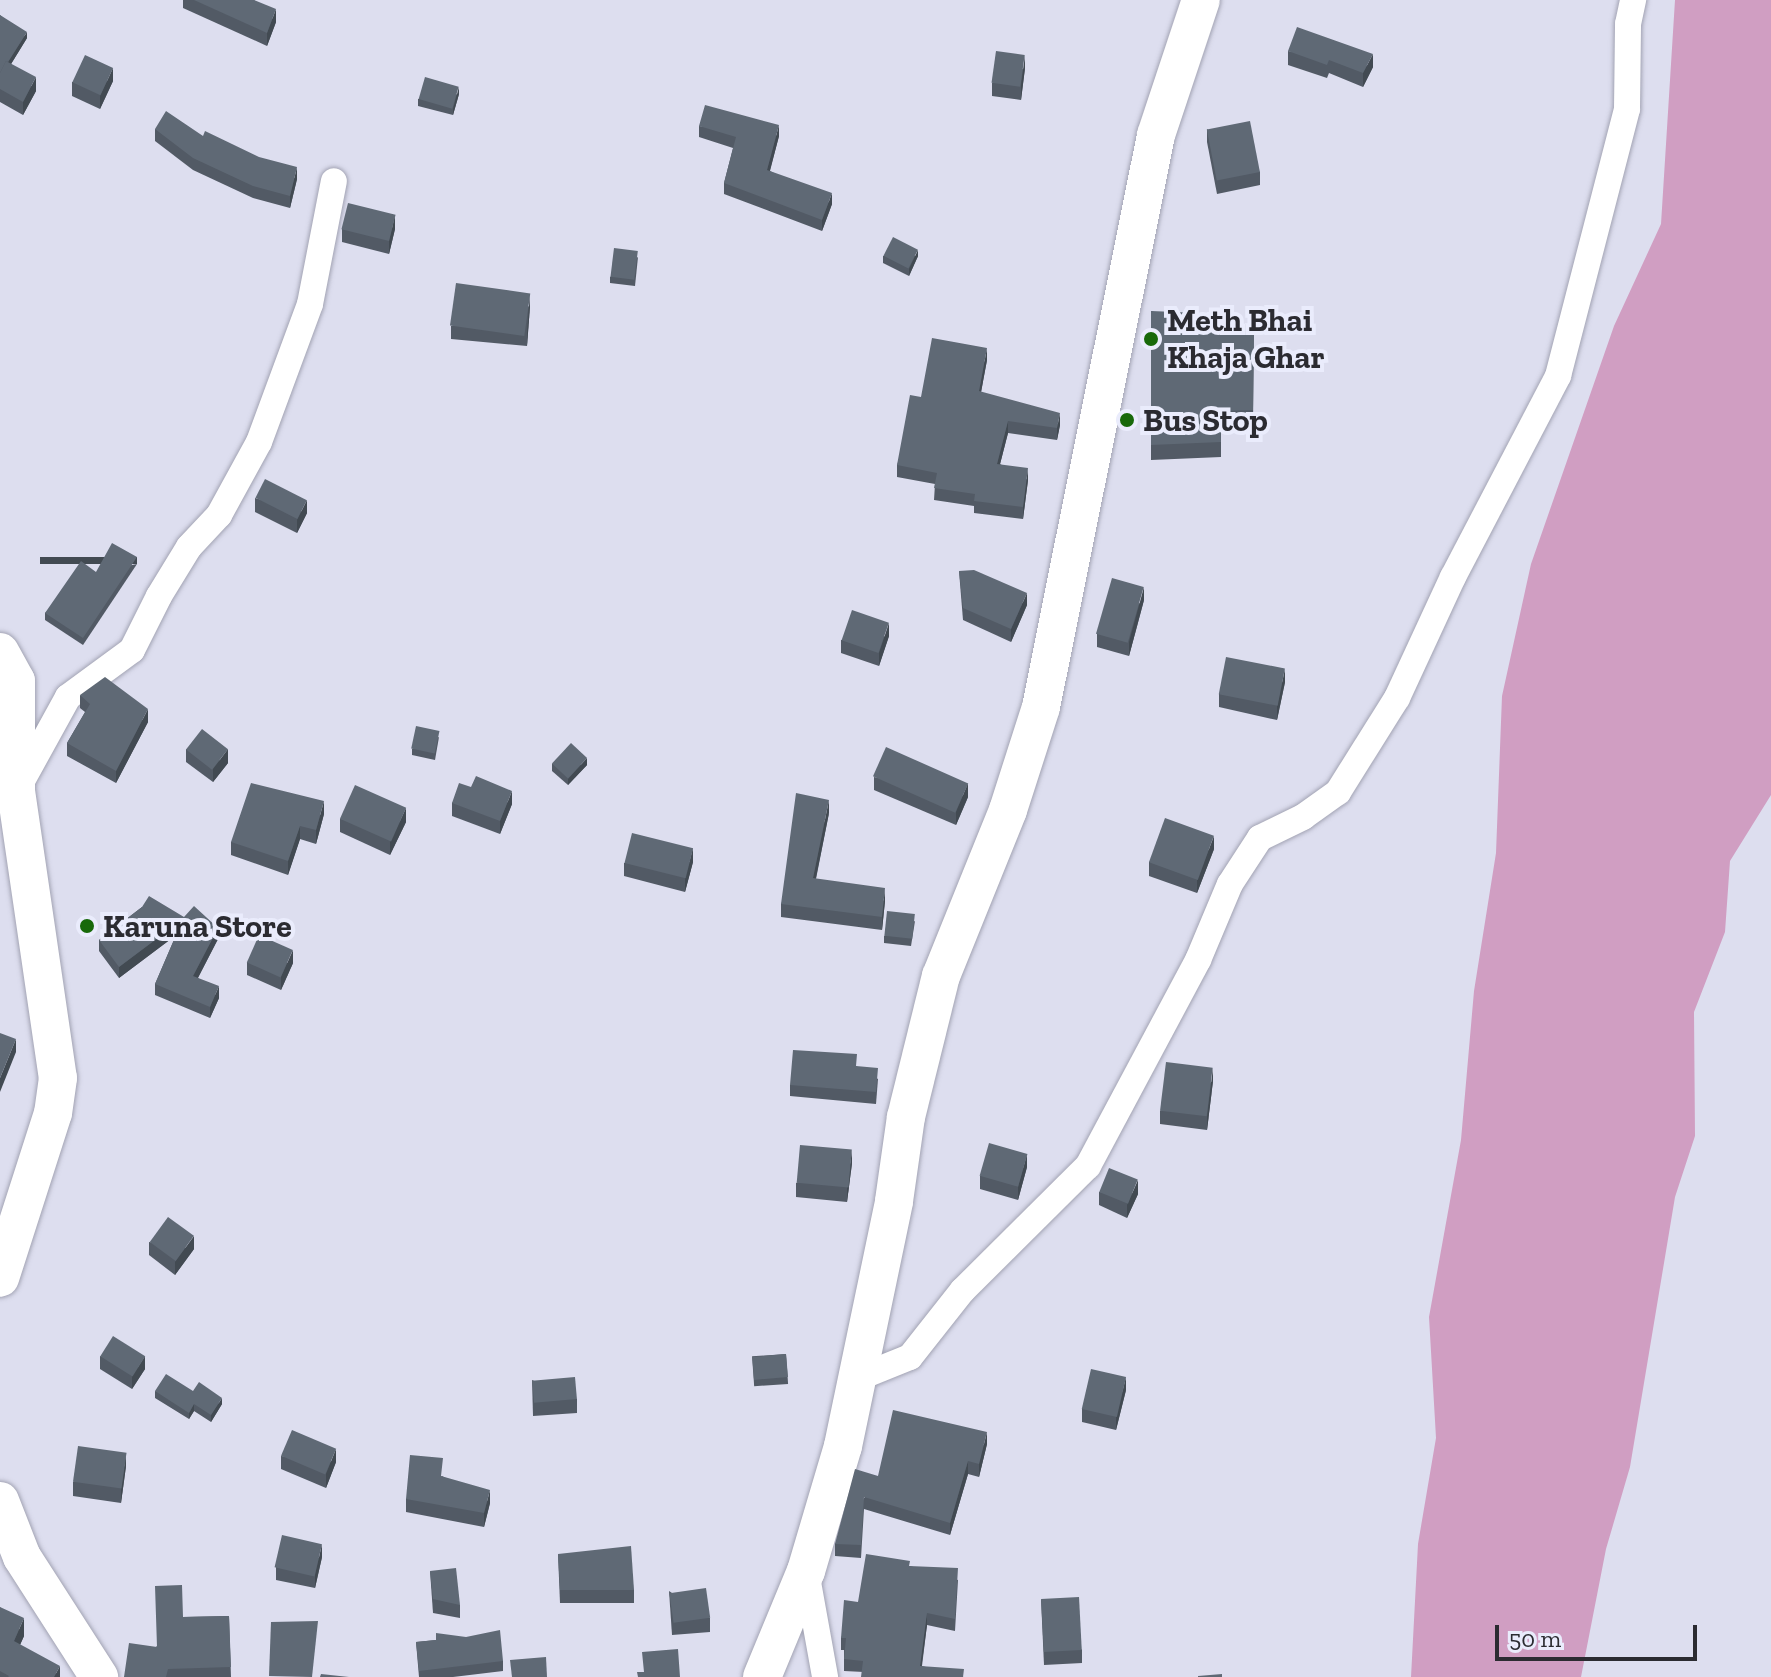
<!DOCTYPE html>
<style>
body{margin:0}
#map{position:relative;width:1771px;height:1677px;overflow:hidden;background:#dddeef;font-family:"Zilla Slab",serif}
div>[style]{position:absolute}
.forest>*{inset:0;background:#d09ec2}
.roads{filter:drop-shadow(0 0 2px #a2a3b3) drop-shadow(0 0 2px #a2a3b3)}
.street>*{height:26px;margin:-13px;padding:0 13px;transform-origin:13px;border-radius:13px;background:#fff}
.secondary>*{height:38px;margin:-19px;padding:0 19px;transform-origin:19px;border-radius:19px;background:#fff}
.wall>*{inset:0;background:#525a65;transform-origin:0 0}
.shaded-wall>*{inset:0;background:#424a52;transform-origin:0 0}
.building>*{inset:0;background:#5f6975;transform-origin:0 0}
.dots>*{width:22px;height:22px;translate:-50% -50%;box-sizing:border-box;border:4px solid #eaecfc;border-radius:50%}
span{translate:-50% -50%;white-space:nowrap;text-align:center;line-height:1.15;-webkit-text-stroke:8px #eaecfc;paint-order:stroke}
.poi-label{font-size:32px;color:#2b2b31;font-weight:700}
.left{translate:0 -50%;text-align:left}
.scale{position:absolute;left:1495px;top:1625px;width:202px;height:36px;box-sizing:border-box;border:4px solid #2b2b31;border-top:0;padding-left:10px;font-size:24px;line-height:28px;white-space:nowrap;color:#2b2b31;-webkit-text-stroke:6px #eaecfc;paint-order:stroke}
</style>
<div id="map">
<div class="forest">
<i style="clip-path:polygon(1675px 0,1771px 0,1771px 795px,1730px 861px,1725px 932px,1694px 1012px,1695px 1136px,1675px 1197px,1630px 1467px,1606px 1549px,1581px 1677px,1411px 1677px,1418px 1544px,1436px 1438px,1429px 1317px,1461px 1140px,1474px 991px,1496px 853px,1502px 696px,1531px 564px,1614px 326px,1661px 224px)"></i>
</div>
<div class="roads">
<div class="street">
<i style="left:18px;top:788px;width:104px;rotate:-61.2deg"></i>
<i style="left:68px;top:697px;width:79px;rotate:-36.3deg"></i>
<i style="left:132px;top:650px;width:60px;rotate:-63.4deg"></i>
<i style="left:159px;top:596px;width:57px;rotate:-58.5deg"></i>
<i style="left:189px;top:547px;width:44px;rotate:-46.8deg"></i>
<i style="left:219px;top:515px;width:83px;rotate:-61.3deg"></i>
<i style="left:259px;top:442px;width:147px;rotate:-69.7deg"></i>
<i style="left:310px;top:304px;width:125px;rotate:-79deg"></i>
<i style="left:858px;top:1378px;width:56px;rotate:-22deg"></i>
<i style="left:910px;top:1357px;width:85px;rotate:-51.7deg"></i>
<i style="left:963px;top:1290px;width:176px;rotate:-44.8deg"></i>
<i style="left:1088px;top:1166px;width:234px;rotate:-61.9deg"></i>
<i style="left:1198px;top:960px;width:82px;rotate:-67.2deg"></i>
<i style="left:1230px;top:884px;width:55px;rotate:-56.9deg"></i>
<i style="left:1260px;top:838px;width:48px;rotate:-26deg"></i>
<i style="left:1303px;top:817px;width:43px;rotate:-35.5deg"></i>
<i style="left:1338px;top:792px;width:111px;rotate:-57.9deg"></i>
<i style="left:1397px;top:698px;width:133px;rotate:-65.2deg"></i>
<i style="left:1453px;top:577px;width:227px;rotate:-62.4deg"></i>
<i style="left:1558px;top:376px;width:276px;rotate:-75.5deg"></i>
<i style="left:1627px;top:109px;width:85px;rotate:-89.3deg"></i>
<i style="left:1628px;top:24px;width:25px;rotate:-78deg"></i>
<i style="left:806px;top:1571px;width:108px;rotate:79.8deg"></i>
</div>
<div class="secondary">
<i style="left:0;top:652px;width:33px;rotate:61deg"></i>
<i style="left:16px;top:681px;width:110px;rotate:90deg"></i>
<i style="left:16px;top:791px;width:290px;rotate:81.7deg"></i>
<i style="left:58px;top:1078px;width:35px;rotate:98deg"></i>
<i style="left:53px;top:1113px;width:173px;rotate:107.8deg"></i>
<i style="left:0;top:1501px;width:60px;rotate:68.6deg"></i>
<i style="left:22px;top:1557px;width:143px;rotate:57.3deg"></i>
<i style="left:762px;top:1677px;width:115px;rotate:-67.5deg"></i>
<i style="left:806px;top:1571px;width:130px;rotate:-73.5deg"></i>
<i style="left:843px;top:1446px;width:250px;rotate:-78.2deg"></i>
<i style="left:894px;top:1201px;width:85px;rotate:-81.9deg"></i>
<i style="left:906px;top:1117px;width:145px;rotate:-76.1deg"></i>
<i style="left:941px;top:976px;width:179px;rotate:-68deg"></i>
<i style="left:1008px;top:810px;width:108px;rotate:-72.2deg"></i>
<i style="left:1041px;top:707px;width:583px;rotate:-78.63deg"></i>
<i style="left:1156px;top:135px;width:142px;rotate:-71.6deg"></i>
</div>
</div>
<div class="wall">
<i style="clip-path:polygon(183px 0,254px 0,276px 22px,267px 46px,183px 8px)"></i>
<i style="clip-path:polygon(0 15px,27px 38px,11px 64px,36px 91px,23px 115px,0 102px)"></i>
<i style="clip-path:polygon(1288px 51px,1373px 67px,1363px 87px,1329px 73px,1327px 78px,1288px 65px)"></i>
<i style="clip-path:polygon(1025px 68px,1021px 100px,992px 96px,992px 83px)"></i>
<i style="clip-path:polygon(113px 81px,100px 109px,72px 96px,72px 82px)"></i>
<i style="clip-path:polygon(459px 94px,453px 115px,418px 106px,418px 99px)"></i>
<i style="clip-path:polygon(699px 126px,779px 136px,770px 171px,832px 204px,822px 231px,724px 194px,724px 183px,733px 148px,699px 137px)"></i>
<i style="clip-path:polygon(155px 129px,203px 136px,297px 179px,290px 208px,253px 198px,193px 170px,155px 141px)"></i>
<i style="clip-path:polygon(1207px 129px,1260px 172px,1260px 185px,1217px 194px,1207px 142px)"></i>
<i style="clip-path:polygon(342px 229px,395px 229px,389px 254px,342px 242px)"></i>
<i style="clip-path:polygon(883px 256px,918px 256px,909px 276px,883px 263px)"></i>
<i style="clip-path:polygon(638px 257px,635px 286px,610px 283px,610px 277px)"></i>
<i style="clip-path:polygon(530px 306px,527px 346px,451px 339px,451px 326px)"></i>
<i style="clip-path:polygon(1151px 311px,1199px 326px,1254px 324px,1253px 425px,1221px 426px,1221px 457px,1151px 460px)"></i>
<i style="clip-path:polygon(987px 360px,981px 392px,1060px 425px,1057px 440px,1008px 433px,1000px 464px,1028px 480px,1023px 519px,974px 513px,974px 506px,934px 500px,935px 484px,897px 477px,897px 465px,921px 397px)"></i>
<i style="clip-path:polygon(255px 498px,307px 513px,297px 533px,255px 512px)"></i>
<i style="clip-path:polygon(137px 564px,83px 645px,45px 620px,45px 613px,96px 572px)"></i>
<i style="clip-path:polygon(959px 571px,1027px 605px,1011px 642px,963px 620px)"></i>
<i style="clip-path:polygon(1144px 600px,1129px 656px,1097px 647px,1097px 634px)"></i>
<i style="clip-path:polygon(889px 636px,879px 666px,841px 653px,841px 640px)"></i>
<i style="clip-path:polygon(1285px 682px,1277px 720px,1219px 707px,1219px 694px)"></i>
<i style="clip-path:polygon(80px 695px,148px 722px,116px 783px,67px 756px,67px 743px,85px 712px,80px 708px)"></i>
<i style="clip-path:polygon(439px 737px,435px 760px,412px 755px,412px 749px)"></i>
<i style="clip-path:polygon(186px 749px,228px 763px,213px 782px,186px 762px)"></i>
<i style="clip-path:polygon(552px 764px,587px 765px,568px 785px,552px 771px)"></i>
<i style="clip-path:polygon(874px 777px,968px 797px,956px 825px,874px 790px)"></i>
<i style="clip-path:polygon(471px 787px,512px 804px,500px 834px,452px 816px,452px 803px)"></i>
<i style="clip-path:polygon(829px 813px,816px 879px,885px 901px,882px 930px,781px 917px,781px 904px)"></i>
<i style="clip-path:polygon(324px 814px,316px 844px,300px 839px,288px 875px,231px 855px,231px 842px)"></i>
<i style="clip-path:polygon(340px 819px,406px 822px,390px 855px,340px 832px)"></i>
<i style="clip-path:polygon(1214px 849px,1197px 893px,1149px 876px,1149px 862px)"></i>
<i style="clip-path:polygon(693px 862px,685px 892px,624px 876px,624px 863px)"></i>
<i style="clip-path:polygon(142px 907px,218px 939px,198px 978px,219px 998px,210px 1018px,155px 995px,155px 984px,176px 935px,119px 978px,99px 951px,99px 940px)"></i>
<i style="clip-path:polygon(915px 921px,911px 946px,884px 943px,884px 936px)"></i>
<i style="clip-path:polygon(247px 962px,293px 963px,281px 990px,247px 975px)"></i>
<i style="clip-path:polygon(856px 1066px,878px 1079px,876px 1104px,790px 1096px,790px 1085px)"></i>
<i style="clip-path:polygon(1213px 1081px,1207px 1130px,1160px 1124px,1160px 1111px)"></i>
<i style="clip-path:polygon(852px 1163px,847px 1202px,796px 1197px,796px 1183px)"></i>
<i style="clip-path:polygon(1027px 1167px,1018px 1200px,980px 1189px,980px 1176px)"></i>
<i style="clip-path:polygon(1099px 1192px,1138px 1194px,1127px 1218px,1099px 1205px)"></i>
<i style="clip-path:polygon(149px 1242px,194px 1249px,175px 1275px,149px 1255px)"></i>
<i style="left:786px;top:1354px;width:30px;height:34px;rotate:86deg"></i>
<i style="clip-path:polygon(100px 1356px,145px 1369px,132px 1389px,100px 1369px)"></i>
<i style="clip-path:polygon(532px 1380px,577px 1399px,577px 1413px,533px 1416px)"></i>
<i style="clip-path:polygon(1126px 1390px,1116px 1430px,1082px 1422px,1082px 1409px)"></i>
<i style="clip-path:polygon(155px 1391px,222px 1404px,211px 1422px,194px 1411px,189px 1419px,155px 1398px)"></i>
<i style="clip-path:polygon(987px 1444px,979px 1477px,968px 1474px,950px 1535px,864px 1509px,861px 1558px,835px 1556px,835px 1544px,878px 1476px)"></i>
<i style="clip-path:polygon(281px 1456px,336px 1462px,326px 1488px,281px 1469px)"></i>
<i style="clip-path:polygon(126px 1466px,121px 1503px,73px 1496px,73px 1482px)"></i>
<i style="clip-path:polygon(442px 1476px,490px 1503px,484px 1527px,406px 1512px,406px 1499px)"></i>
<i style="clip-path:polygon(558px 1554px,634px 1590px,634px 1603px,560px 1603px)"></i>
<i style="clip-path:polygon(322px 1557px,315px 1588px,276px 1580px,276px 1567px)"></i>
<i style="clip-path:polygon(910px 1566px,958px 1580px,955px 1631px,927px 1625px,922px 1666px,964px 1677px,844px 1671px,844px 1650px,841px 1650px,841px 1638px,858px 1602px)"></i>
<i style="clip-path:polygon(430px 1571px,460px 1605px,460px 1618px,433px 1613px)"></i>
<i style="clip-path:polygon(669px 1591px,710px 1618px,710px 1632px,672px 1635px)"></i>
<i style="clip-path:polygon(1041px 1599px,1082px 1650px,1082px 1663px,1044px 1665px)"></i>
<i style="clip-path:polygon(0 1607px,24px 1636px,20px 1645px,60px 1677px,0 1677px)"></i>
<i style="clip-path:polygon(229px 1616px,231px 1677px,124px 1677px,156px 1647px,183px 1617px)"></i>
<i style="clip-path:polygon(436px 1640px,503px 1661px,503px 1671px,453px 1677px,419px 1677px,416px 1642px)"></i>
</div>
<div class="shaded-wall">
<i style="clip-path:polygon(276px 9px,276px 22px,267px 46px,267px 33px)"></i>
<i style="clip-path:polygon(27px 32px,27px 38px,0 82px,0 75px)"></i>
<i style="clip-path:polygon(1373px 54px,1373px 67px,1363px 87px,1363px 73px)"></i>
<i style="clip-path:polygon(1025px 55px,1025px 68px,1021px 100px,1021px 86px)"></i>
<i style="clip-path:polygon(113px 68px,113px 81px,100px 109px,100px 96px)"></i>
<i style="clip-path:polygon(36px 77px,36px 91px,23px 115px,23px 102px)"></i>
<i style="clip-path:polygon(459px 87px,459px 94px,453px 115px,453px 109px)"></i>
<i style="clip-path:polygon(779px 125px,779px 136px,767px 181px,767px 170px)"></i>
<i style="clip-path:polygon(297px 167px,297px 179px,290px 208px,290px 196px)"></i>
<i style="clip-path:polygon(832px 193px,832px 204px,822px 231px,822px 220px)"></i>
<i style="clip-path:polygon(395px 215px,395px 229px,389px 254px,389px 241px)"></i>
<i style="clip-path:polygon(918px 250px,918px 256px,909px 276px,909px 269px)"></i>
<i style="clip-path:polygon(530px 293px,530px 306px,527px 346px,527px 333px)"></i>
<i style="clip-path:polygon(987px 348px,987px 360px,979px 403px,979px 391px)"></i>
<i style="clip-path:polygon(1060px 413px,1060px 425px,1057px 440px,1057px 428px)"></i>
<i style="clip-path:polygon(1008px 421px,1008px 433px,997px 476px,997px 464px)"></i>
<i style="clip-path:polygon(1028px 468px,1028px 480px,1023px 519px,1023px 507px)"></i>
<i style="clip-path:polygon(307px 500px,307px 513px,297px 533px,297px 520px)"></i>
<i style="left:137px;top:557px;width:7px;height:97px;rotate:90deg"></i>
<i style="clip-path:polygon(1144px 587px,1144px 600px,1129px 656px,1129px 642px)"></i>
<i style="clip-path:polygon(1027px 593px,1027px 605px,1011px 642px,1011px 629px)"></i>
<i style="clip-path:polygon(889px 623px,889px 636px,879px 666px,879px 653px)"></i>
<i style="clip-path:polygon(1285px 669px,1285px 682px,1277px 720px,1277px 706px)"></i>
<i style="clip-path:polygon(148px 709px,148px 722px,116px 783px,116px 771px)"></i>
<i style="clip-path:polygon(228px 749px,228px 763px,213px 782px,213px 769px)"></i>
<i style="clip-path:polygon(587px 758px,587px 765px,568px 785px,568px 779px)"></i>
<i style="clip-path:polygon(968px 783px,968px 797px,956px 825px,956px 812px)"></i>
<i style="clip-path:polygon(512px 791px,512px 804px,500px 834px,500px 821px)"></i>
<i style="clip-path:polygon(829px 800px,829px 813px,813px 892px,813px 878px)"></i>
<i style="clip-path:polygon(324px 801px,324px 814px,316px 844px,316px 830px)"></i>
<i style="clip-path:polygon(406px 808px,406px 822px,390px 855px,390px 842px)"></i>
<i style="clip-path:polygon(300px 826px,300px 839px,288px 875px,288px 861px)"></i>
<i style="clip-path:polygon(1214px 836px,1214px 849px,1197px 893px,1197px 880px)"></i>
<i style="clip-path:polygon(693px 848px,693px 862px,685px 892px,685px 878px)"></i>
<i style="clip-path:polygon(885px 888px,885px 901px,882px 930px,882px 917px)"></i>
<i style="clip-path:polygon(183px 919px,183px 930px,119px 978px,119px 967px)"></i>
<i style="clip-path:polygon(218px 928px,218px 939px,193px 987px,193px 976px)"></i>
<i style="clip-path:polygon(293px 950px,293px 963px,281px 990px,281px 977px)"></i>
<i style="clip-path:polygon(219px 986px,219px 998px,210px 1018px,210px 1007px)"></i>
<i style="clip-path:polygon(16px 1039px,16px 1052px,0 1092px,0 1078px)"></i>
<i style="clip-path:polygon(1213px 1068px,1213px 1081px,1207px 1130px,1207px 1117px)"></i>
<i style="clip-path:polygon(852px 1150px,852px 1163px,847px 1202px,847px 1189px)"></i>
<i style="clip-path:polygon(1027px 1154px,1027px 1167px,1018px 1200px,1018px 1187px)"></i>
<i style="clip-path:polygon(1138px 1180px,1138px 1194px,1127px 1218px,1127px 1205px)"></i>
<i style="clip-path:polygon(194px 1236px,194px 1249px,175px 1275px,175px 1262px)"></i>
<i style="clip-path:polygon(145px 1356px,145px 1369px,132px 1389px,132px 1376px)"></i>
<i style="clip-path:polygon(1126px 1377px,1126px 1390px,1116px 1430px,1116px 1417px)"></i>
<i style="clip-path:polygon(222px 1398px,222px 1404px,211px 1422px,211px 1415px)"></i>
<i style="clip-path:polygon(194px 1404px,194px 1411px,189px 1419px,189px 1413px)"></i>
<i style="clip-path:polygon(987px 1432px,987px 1444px,979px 1477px,979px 1464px)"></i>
<i style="clip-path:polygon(336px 1449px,336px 1462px,326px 1488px,326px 1474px)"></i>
<i style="clip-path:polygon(126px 1453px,126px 1466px,121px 1503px,121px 1490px)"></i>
<i style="clip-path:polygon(968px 1461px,968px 1474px,950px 1535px,950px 1523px)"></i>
<i style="clip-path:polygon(490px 1490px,490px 1503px,484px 1527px,484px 1513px)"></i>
<i style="clip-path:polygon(322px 1544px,322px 1557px,315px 1588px,315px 1575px)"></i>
<i style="clip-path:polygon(927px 1613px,927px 1625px,920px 1677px,920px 1666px)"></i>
<i style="clip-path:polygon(24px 1618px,24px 1636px,14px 1658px,14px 1641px)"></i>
<i style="clip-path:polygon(60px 1666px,60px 1677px,54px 1677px)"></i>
</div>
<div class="building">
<i style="clip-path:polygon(194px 0,254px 0,276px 9px,267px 33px)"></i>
<i style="clip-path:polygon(0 15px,27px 32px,8px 62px,6px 61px,0 73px)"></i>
<i style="clip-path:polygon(1297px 27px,1373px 54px,1363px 73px,1329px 60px,1327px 65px,1288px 51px)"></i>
<i style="left:996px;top:51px;width:29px;height:32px;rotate:8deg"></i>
<i style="left:85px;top:55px;width:31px;height:30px;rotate:25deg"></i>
<i style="clip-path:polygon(6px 61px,36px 77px,23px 102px,0 89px,0 73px)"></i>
<i style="left:425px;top:77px;width:35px;height:23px;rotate:16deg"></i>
<i style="clip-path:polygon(705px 105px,779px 125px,767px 170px,832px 193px,822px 220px,724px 183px,736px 137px,699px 126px)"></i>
<i style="clip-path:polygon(166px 111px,203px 136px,205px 131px,259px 157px,297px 167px,290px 196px,253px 186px,193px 158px,155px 129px)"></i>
<i style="left:1250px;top:121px;width:52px;height:44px;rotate:79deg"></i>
<i style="left:348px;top:203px;width:49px;height:27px;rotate:14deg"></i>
<i style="left:893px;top:237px;width:28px;height:21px;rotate:27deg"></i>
<i style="left:614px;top:248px;width:24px;height:29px;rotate:7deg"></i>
<i style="left:456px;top:283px;width:75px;height:43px;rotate:8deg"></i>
<i style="clip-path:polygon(1151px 311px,1199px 313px,1198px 326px,1254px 324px,1253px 410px,1220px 411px,1221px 442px,1151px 445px)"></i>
<i style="clip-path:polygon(932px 338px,987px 348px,979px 391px,1060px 413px,1057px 428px,1008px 421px,997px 464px,1028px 468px,1023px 507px,974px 501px,975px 494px,934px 488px,937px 473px,897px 465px,910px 395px,921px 397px)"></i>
<i style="left:265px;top:479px;width:47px;height:21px;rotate:27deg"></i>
<i style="clip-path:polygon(112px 543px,137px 557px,83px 638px,45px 613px,81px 561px,96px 572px)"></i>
<i style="clip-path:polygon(974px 570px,1027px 593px,1011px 629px,963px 608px,959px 571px)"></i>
<i style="left:1112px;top:578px;width:33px;height:58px;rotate:16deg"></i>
<i style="left:852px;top:610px;width:39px;height:32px;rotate:19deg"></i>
<i style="left:1226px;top:657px;width:60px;height:38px;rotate:11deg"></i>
<i style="clip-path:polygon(105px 677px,148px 709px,116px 771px,67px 743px,90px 704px,80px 695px)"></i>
<i style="left:416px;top:726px;width:24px;height:23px;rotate:12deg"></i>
<i style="left:202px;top:729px;width:33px;height:26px;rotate:38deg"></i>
<i style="left:571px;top:743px;width:22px;height:28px;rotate:43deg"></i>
<i style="left:886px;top:747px;width:90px;height:32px;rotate:24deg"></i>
<i style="clip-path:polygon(476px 776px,512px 791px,500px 821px,452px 803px,459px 783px,471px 787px)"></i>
<i style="clip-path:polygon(251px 783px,324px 801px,316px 830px,300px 826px,288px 861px,231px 842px)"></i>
<i style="left:355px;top:785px;width:56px;height:37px;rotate:24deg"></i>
<i style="clip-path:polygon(796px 793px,829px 800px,813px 878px,885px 888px,882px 917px,781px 904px)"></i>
<i style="left:1165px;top:818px;width:52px;height:47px;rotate:20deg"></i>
<i style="left:632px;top:833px;width:63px;height:31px;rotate:14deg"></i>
<i style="clip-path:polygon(149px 896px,184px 917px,194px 906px,218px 928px,193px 976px,219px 986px,210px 1007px,155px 984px,183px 919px,119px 967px,99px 940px,142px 907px)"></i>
<i style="left:887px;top:911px;width:28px;height:25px;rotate:6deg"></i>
<i style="left:259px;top:935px;width:37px;height:30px;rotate:24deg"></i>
<i style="clip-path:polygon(0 1033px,16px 1039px,0 1078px)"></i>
<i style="clip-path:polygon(793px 1050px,857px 1054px,856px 1066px,878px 1068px,876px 1092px,790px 1085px)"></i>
<i style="left:1166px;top:1062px;width:47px;height:49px;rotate:7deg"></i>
<i style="left:989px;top:1143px;width:40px;height:34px;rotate:16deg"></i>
<i style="left:800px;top:1145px;width:52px;height:38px;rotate:5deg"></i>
<i style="left:1109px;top:1168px;width:31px;height:26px;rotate:22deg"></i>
<i style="left:168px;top:1217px;width:32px;height:31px;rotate:36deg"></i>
<i style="left:113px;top:1336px;width:38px;height:24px;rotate:32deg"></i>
<i style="left:786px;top:1354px;width:23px;height:34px;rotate:85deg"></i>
<i style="left:1091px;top:1369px;width:36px;height:41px;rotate:13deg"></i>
<i style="clip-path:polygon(166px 1374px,193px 1391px,199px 1382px,222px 1398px,211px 1415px,194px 1404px,189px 1413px,155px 1391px)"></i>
<i style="left:575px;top:1377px;width:22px;height:43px;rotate:85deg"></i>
<i style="clip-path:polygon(893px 1410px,987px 1432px,979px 1464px,968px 1461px,950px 1523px,864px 1497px,861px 1545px,835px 1544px,855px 1469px,878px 1476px)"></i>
<i style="left:292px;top:1430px;width:48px;height:28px;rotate:23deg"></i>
<i style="left:78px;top:1446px;width:49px;height:36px;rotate:8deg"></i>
<i style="clip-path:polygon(410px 1455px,443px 1458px,441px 1476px,490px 1490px,484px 1513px,406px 1499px)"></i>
<i style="left:282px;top:1535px;width:41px;height:33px;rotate:13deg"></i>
<i style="clip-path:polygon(631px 1546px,634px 1590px,560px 1590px,558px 1554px)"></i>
<i style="clip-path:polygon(866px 1554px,910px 1561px,909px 1566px,958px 1568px,955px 1619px,927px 1613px,920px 1666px,964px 1669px,963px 1677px,861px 1677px,863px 1661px,844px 1659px,846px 1638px,841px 1638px,844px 1600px,858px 1602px)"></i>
<i style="clip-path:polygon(456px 1568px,460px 1605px,433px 1599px,430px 1571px)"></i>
<i style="clip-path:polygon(182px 1585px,183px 1617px,229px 1616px,231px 1667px,168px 1669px,166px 1677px,124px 1677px,129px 1643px,157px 1647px,155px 1586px)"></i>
<i style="left:706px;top:1588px;width:30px;height:37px;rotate:82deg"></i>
<i style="left:1079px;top:1597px;width:53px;height:38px;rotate:87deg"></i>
<i style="clip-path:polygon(0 1607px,24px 1618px,14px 1641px,60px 1666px,54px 1677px,8px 1677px,9px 1676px,0 1671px)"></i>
<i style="clip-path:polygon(318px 1621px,312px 1677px,269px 1676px,271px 1622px)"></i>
<i style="clip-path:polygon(500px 1630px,503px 1661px,419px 1671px,416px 1642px,436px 1640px,436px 1633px,466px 1637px)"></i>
<i style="clip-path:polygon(678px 1649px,680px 1677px,638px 1677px,637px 1672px,644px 1672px,642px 1652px)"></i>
<i style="clip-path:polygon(546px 1657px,547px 1677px,512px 1677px,510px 1660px)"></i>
<i style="clip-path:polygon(321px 1674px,349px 1677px,320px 1677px)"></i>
<i style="clip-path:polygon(1222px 1674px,1222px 1677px,1198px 1677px,1198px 1676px)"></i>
</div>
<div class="dots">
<i style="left:1151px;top:339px;background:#18690a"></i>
<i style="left:1127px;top:420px;background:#18690a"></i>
<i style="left:87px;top:926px;background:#18690a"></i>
</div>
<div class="poi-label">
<span class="left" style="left:1167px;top:339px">Meth Bhai<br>Khaja Ghar</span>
<span class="left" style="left:1143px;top:420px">Bus Stop</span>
<span class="left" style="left:103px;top:926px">Karuna Store</span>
</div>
<div class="scale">50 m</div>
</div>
